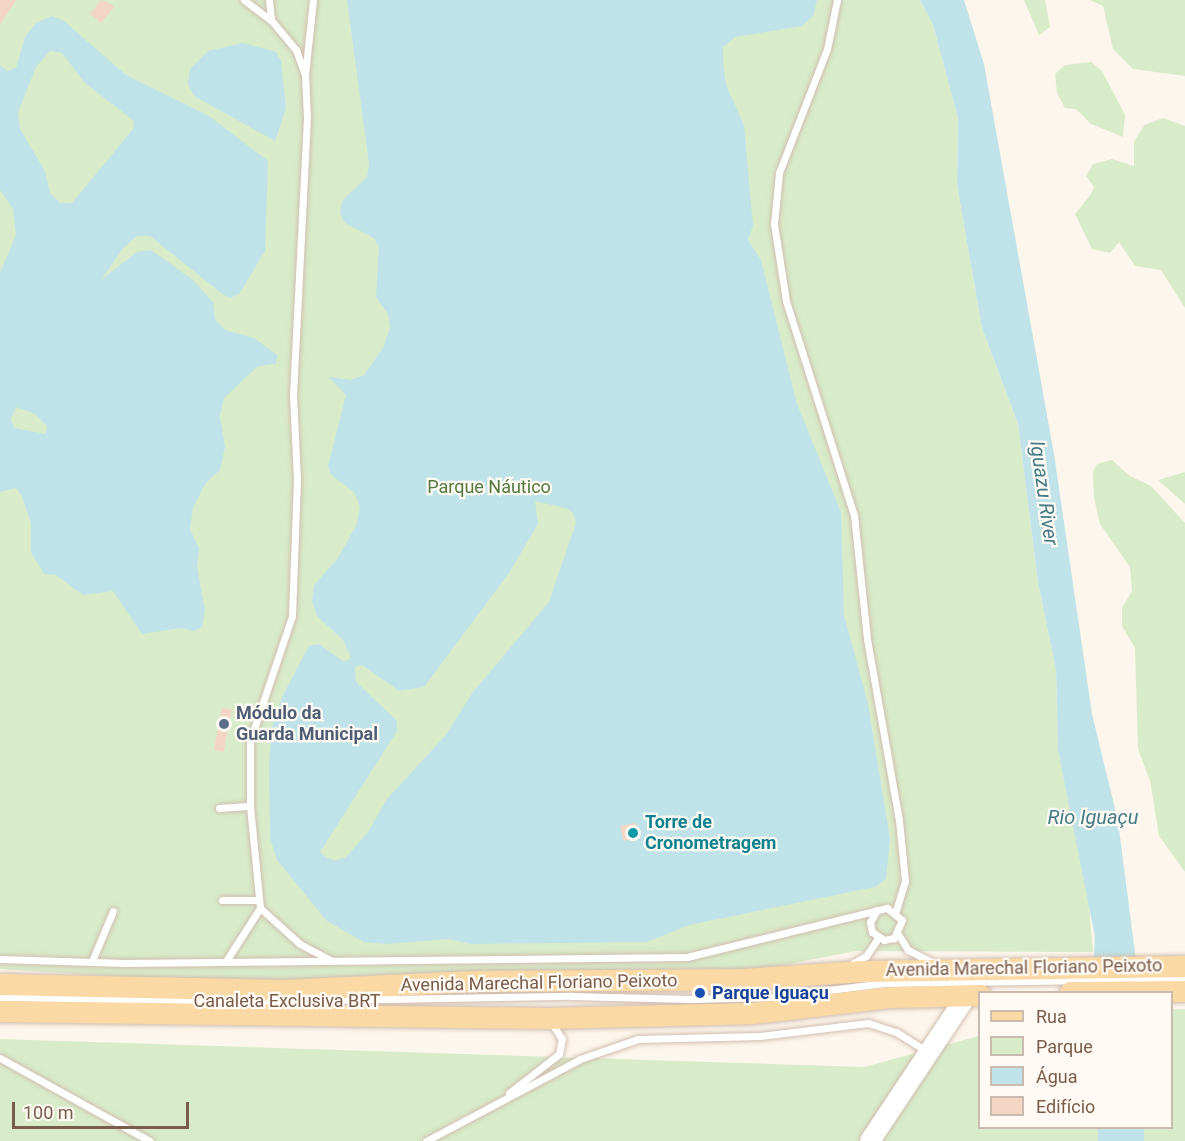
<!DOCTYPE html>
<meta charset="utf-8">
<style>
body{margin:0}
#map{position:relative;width:1185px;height:1141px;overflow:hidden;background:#fdf6ec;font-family:Roboto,sans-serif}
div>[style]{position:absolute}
.green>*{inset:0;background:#d8ecc9}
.water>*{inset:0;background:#bfe3e8;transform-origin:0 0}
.building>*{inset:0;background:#f3d5c3;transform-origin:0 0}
.roads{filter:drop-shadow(0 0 2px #d1beb0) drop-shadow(0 0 2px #d1beb0)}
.lane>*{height:7px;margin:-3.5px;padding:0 3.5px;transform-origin:3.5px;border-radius:3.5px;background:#fff}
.secondary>*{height:20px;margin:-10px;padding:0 10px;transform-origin:10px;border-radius:10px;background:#fff}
.primary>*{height:21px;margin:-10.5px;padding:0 10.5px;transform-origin:10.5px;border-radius:10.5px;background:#fbd9a5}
.dots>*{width:16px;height:16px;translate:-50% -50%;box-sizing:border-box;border:3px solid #fffaf3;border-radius:50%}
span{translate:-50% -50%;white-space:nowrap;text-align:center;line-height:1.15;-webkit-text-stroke:4.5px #fffaf3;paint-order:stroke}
.park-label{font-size:18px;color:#537a41}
.service-label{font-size:18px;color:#4e5e75;font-weight:700}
.left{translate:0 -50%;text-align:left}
.culture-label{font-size:18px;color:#0d838f;font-weight:700}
.street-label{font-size:18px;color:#7a5c4d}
.transit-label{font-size:18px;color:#164399;font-weight:700}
.water-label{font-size:20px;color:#437c86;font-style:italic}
.legend{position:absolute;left:978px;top:991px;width:195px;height:138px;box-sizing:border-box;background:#fffaf3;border:2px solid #cabbb1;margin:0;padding:8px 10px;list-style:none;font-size:18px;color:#7a5c4d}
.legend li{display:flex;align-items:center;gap:12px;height:30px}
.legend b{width:30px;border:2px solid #cabbb1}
.scale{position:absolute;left:12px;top:1102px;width:177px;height:27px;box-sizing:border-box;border:3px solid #7a5c4d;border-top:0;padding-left:8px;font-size:18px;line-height:21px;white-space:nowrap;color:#7a5c4d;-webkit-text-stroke:4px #fffaf3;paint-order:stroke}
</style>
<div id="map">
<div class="green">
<i style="clip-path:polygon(0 0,920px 0,933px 25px,958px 118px,957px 185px,982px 328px,1018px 424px,1038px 582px,1056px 670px,1058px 750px,1088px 893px,1093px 952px,856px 951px,758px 970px,330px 980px,189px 981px,0 969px)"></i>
<i style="clip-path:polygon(1024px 0,1045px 0,1050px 27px,1039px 35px)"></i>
<i style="clip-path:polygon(1090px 0,1185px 0,1185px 76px,1133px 69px,1113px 49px,1103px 6px)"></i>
<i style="clip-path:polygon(1091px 62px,1102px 71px,1125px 115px,1123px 137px,1091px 124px,1076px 109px,1065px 108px,1057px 93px,1055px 74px,1065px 65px)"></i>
<i style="clip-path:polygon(1163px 118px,1185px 126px,1185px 308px,1161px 270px,1135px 266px,1119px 242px,1110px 253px,1092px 249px,1075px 214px,1091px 194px,1094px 187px,1086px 176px,1093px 164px,1112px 159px,1134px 166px,1134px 142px,1144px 125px)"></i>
<i style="clip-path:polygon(1112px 460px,1130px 476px,1151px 486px,1185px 523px,1185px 872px,1159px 836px,1150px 781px,1138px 749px,1135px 648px,1122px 626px,1122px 608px,1132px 591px,1130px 567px,1100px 524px,1094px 498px,1093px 472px,1097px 464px)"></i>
<i style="clip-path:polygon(1185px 472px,1185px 504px,1158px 480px)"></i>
<i style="clip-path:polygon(1172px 1009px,1185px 1009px,1185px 1141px,1144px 1141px,1144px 1128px,1172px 1128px)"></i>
<i style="clip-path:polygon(979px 1036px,980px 1128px,1098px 1128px,1099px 1141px,0 1141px,0 1039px,864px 1067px)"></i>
</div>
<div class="water">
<i style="clip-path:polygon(evenodd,347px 0,817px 0,813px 16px,802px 26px,735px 37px,723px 47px,723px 60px,726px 85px,744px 125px,753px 226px,748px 240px,761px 260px,797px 404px,841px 512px,844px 615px,868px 704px,890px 839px,886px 879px,875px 887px,689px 925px,647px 942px,471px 944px,448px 939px,386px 944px,364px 942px,327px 921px,277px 860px,270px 838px,269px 763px,272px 727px,282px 697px,309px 646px,319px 644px,344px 662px,351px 658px,343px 640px,317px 616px,312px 601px,314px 585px,338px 558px,357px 524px,360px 507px,355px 493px,330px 474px,328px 466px,346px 395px,329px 377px,351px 380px,364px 375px,383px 348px,390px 328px,388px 314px,376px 297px,379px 247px,374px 238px,345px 223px,340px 213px,342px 201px,367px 177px,369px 164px,347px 0,535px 501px,565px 508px,573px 513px,576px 523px,549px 602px,473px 692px,445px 736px,387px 799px,368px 832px,346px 857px,335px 861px,324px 856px,320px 852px,397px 731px,397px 721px,356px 682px,355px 667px,362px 665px,399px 691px,424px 687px,509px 573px,538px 524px,535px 501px)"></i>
<i style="clip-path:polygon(920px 0,964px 0,984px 64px,1054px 454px,1092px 714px,1118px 821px,1140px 992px,1092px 992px,1095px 937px,1058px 750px,1056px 670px,1038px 582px,1018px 424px,982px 328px,957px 185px,958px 118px,933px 25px)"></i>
<i style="clip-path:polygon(evenodd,52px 16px,64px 21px,126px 75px,209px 116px,268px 161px,265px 251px,239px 294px,230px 298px,221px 293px,150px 236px,137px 236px,123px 248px,101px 280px,137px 252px,151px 250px,193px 280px,213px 302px,215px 319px,225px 330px,254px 338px,277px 355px,276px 364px,258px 366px,224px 398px,220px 416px,225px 447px,220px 470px,205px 484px,193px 508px,190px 529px,199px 548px,197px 567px,205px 610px,202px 627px,194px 631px,181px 628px,142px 634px,113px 591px,83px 595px,56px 575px,44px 574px,31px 552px,31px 523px,22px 496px,16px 488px,0 492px,0 273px,16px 235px,13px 209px,0 190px,0 65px,7px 71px,16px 68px,25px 37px,36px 23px,52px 16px,50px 51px,62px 53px,85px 83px,134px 121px,133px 129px,72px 203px,60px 203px,50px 193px,45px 171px,20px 129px,18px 112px,36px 67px,50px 51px,52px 16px,16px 407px,35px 414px,47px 426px,46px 434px,14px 428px,11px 419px,16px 407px)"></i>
<i style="clip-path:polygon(243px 43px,276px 52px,281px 61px,286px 108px,275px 141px,194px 96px,188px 84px,190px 69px,208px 51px)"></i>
<i style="left:1098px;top:1128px;width:46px;height:13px"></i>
</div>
<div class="building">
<i style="clip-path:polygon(0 0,16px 0,0 25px)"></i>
<i style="clip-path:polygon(101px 0,115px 6px,101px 23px,90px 14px)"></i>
<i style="left:222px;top:708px;width:10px;height:43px;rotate:11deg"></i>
<i style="left:636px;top:823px;width:15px;height:16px;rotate:79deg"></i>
</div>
<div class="roads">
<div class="lane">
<i style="left:244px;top:0;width:34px;rotate:37deg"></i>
<i style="left:271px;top:20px;width:39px;rotate:50deg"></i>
<i style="left:296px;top:50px;width:27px;rotate:70deg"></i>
<i style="left:305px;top:75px;width:43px;rotate:87.3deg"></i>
<i style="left:307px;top:118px;width:277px;rotate:92.9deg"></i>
<i style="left:293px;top:395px;width:84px;rotate:87.3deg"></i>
<i style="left:297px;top:479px;width:137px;rotate:92.1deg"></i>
<i style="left:292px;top:616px;width:132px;rotate:108.6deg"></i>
<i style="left:250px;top:741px;width:65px;rotate:90deg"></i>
<i style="left:250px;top:806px;width:102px;rotate:84.4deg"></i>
<i style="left:260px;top:908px;width:54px;rotate:42deg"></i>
<i style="left:300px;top:944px;width:34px;rotate:28deg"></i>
<i style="left:269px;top:0;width:20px;rotate:84deg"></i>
<i style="left:837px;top:0;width:50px;rotate:101.5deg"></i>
<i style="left:827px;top:49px;width:133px;rotate:111.2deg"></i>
<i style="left:779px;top:173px;width:51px;rotate:95.6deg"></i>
<i style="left:774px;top:224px;width:78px;rotate:81.1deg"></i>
<i style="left:786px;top:301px;width:225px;rotate:72.4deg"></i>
<i style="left:854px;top:515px;width:125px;rotate:84deg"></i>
<i style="left:867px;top:639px;width:184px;rotate:80deg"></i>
<i style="left:899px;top:820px;width:61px;rotate:84.4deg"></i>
<i style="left:905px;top:881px;width:31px;rotate:107deg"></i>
<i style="left:305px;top:75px;width:75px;rotate:-83.9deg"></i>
<i style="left:219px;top:808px;width:31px;rotate:-4deg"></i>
<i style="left:222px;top:900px;width:37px"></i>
<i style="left:898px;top:934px;width:19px;rotate:58deg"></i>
<i style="left:908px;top:950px;width:28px;rotate:27deg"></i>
<i style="left:0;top:959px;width:124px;rotate:1.8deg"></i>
<i style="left:124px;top:963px;width:563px;rotate:-0.61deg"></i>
<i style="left:687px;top:957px;width:206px;rotate:-13.8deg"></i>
<i style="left:887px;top:908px;width:19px;rotate:39deg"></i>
<i style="left:902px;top:920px;width:20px;rotate:114deg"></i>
<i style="left:894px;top:938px;width:10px;rotate:169deg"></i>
<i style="left:884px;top:940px;width:14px;rotate:-146deg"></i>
<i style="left:872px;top:932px;width:10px;rotate:-101deg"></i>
<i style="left:870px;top:922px;width:14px;rotate:-60deg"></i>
<i style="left:92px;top:961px;width:54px;rotate:-67.2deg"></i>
<i style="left:226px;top:961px;width:63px;rotate:-57.3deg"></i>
<i style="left:853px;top:963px;width:15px;rotate:-28deg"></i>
<i style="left:866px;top:956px;width:22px;rotate:-56deg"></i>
<i style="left:0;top:997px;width:219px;rotate:1.3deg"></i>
<i style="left:219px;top:1002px;width:353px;rotate:-1deg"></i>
<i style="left:572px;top:996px;width:119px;rotate:1.4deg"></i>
<i style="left:691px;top:999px;width:82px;rotate:-1.4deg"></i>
<i style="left:773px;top:997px;width:113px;rotate:-7.1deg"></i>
<i style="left:885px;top:983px;width:300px;rotate:-0.8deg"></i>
<i style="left:0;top:1058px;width:171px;rotate:29deg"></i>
<i style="left:509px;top:1093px;width:63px;rotate:-38deg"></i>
<i style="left:559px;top:1054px;width:15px;rotate:-79deg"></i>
<i style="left:562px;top:1039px;width:20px;rotate:-123deg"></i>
<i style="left:426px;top:1141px;width:174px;rotate:-28deg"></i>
<i style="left:580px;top:1059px;width:61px;rotate:-19deg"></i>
<i style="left:638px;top:1039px;width:122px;rotate:-1.4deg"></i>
<i style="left:760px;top:1036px;width:109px;rotate:-6.9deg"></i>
<i style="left:868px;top:1023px;width:29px;rotate:18deg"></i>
<i style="left:896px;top:1032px;width:38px;rotate:32deg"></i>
</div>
<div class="secondary">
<i style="left:870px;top:1141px;width:175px;rotate:-56.4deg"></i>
</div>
<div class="primary">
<i style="left:0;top:984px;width:284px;rotate:1.2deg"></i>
<i style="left:284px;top:990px;width:191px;rotate:-2.7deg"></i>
<i style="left:475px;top:981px;width:268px;rotate:-0.4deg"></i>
<i style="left:743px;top:979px;width:120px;rotate:-3.8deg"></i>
<i style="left:863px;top:971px;width:322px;rotate:-0.9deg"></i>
<i style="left:1070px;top:992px;width:115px;rotate:-0.5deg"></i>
<i style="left:0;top:1011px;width:547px;rotate:0.73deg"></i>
<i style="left:547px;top:1018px;width:206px;rotate:-1.4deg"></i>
<i style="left:753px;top:1013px;width:140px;rotate:-6.6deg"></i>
<i style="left:892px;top:997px;width:88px;rotate:-1.3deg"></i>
</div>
</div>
<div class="dots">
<i style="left:224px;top:724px;background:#5c6f8a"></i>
<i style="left:633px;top:833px;background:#0f9aa8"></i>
<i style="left:700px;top:993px;background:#1a4fb4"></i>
</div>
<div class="park-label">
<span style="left:489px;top:487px">Parque Náutico</span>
</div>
<div class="service-label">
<span class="left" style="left:236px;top:724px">Módulo da<br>Guarda Municipal</span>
</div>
<div class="culture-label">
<span class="left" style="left:645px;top:833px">Torre de<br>Cronometragem</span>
</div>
<div class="street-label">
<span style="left:1024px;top:968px;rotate:-1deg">Avenida Marechal Floriano Peixoto</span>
<span style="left:539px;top:983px;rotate:-1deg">Avenida Marechal Floriano Peixoto</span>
<span style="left:287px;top:1001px">Canaleta Exclusiva BRT</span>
</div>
<div class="transit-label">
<span class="left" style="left:712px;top:993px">Parque Iguaçu</span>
</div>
<div class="water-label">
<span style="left:1044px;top:493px;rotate:82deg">Iguazu River</span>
<span style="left:1093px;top:817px">Rio Iguaçu</span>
</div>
<ul class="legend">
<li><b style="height:8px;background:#fbd9a5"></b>Rua</li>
<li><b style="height:16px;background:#d8ecc9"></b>Parque</li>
<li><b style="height:16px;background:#bfe3e8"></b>Água</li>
<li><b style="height:16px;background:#f3d5c3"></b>Edifício</li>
</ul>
<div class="scale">100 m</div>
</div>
